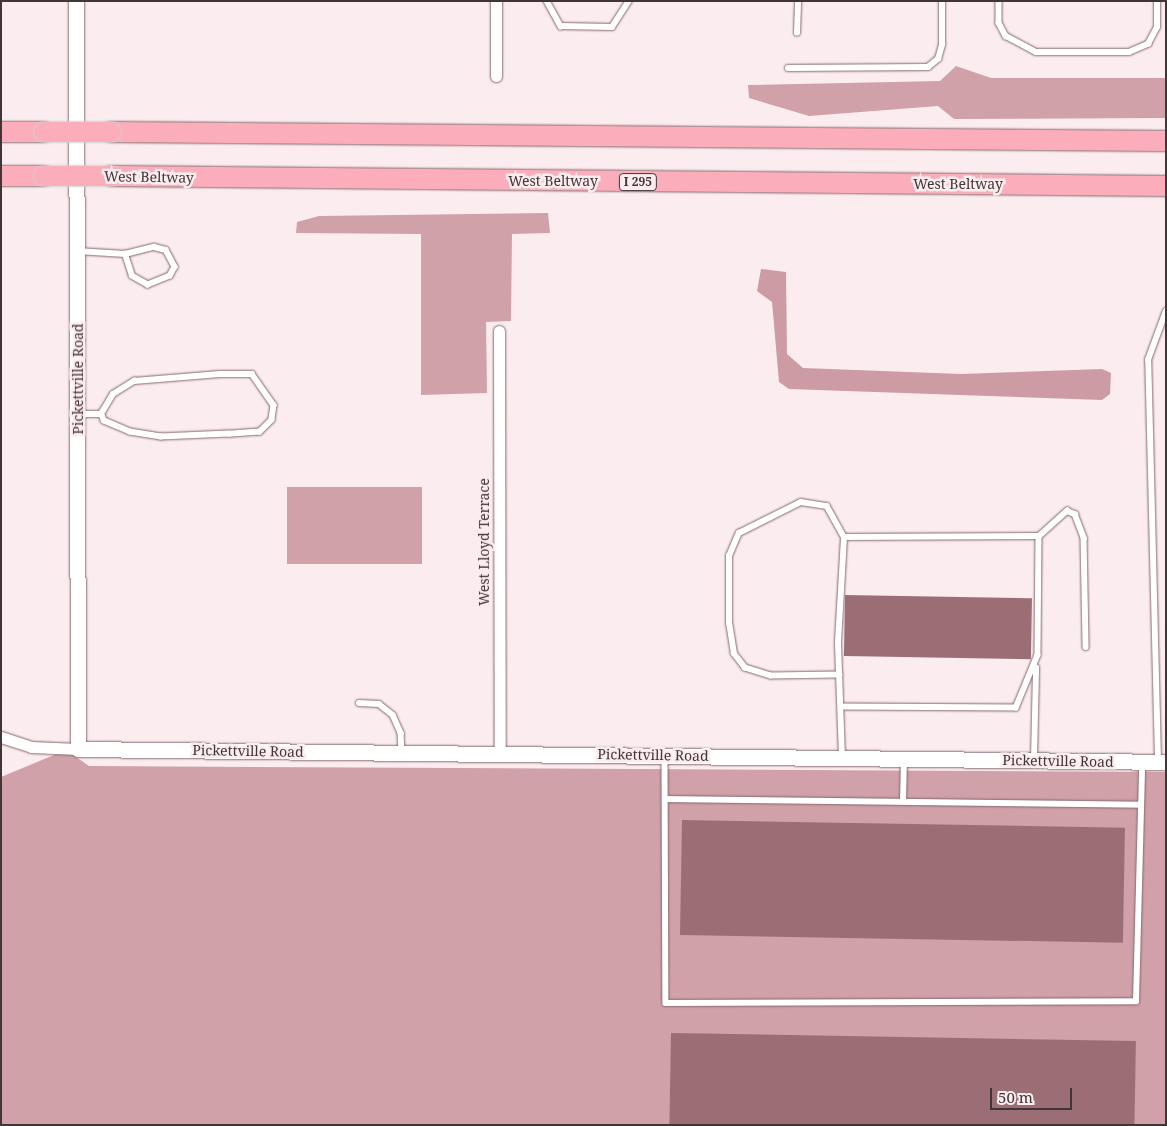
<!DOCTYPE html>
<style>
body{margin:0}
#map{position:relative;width:1167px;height:1126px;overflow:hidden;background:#fbedef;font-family:"Noto Serif",serif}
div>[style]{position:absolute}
.forest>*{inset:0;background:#d1a1a9;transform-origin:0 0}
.water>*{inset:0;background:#cc9ba4}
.building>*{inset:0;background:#9b6e76;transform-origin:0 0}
.roads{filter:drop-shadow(0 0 1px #85686d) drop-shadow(0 0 1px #85686d)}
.lane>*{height:5.5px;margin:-2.75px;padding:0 2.75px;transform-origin:2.75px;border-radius:2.75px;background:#fff}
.street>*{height:11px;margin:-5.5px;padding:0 5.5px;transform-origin:5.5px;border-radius:5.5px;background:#fff}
.secondary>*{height:15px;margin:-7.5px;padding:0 7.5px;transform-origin:7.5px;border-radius:7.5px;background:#fff}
.highway>*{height:20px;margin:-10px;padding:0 10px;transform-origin:10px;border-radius:10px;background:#fcadbc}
.bridges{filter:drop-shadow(0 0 1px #d2cfcf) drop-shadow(0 0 1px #d2cfcf)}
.highway-bridge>*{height:20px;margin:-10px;padding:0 10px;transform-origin:10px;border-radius:10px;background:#fcadbc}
span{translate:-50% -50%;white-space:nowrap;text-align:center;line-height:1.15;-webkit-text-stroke:5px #fbedef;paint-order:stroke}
.shield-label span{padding:1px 4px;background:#fbedef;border:1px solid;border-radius:4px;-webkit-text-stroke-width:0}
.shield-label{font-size:12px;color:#423537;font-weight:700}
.street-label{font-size:14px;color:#423537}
.frame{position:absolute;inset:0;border:2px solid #423537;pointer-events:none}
.scale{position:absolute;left:990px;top:1088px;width:82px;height:22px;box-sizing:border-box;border:2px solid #423537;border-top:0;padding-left:6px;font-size:15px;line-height:18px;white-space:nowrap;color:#423537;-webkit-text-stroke:4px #fbedef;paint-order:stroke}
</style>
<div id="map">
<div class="forest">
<i style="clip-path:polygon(956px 66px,991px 78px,1166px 78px,1166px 118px,954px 119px,938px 106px,809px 116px,749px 98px,748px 85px,940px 81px)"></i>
<i style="clip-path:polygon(548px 213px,550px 233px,512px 234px,511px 321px,486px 322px,487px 393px,421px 395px,421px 234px,296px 233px,297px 222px,319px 216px)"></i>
<i style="left:422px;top:487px;width:77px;height:135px;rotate:90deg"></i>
<i style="clip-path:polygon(66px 750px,89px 766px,1166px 772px,1166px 1125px,1px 1125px,1px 777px)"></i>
</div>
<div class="water">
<i style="clip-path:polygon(761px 269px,786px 272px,787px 354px,803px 368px,961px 374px,1102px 369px,1111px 373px,1110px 394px,1102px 400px,789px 389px,779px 382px,772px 302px,757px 291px)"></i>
</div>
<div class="building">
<i style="left:845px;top:595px;width:187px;height:61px;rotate:1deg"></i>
<i style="left:682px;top:820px;width:443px;height:115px;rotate:1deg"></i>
<i style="left:671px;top:1033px;width:465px;height:92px;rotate:1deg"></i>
</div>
<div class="roads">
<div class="lane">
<i style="left:547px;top:1px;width:29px;rotate:61deg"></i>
<i style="left:561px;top:26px;width:51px;rotate:1.1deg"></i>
<i style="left:612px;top:27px;width:31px;rotate:-57deg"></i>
<i style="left:999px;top:1px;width:22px;rotate:90deg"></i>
<i style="left:999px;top:23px;width:15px;rotate:62deg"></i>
<i style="left:1006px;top:36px;width:34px;rotate:28deg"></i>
<i style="left:1036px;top:52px;width:93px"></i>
<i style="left:1129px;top:52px;width:21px;rotate:-23deg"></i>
<i style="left:1148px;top:44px;width:19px;rotate:-62deg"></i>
<i style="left:1157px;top:27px;width:26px;rotate:-90deg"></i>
<i style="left:797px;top:33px;width:32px;rotate:-88deg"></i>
<i style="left:788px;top:68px;width:140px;rotate:-0.4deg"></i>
<i style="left:928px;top:67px;width:13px;rotate:-39deg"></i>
<i style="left:938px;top:59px;width:15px;rotate:-74deg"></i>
<i style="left:942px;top:45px;width:44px;rotate:-90deg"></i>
<i style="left:77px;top:251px;width:48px;rotate:3.6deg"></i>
<i style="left:125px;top:254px;width:30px;rotate:-14deg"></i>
<i style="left:154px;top:247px;width:12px;rotate:14deg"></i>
<i style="left:166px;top:250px;width:19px;rotate:62deg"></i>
<i style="left:175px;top:267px;width:10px;rotate:119deg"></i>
<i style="left:170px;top:276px;width:24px;rotate:158deg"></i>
<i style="left:148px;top:285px;width:18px;rotate:-151deg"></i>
<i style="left:132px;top:276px;width:23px;rotate:-108deg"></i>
<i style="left:78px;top:414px;width:23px"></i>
<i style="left:101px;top:414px;width:23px;rotate:-59deg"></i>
<i style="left:113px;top:394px;width:25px;rotate:-32deg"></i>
<i style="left:134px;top:381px;width:86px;rotate:-4.7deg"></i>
<i style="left:220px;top:374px;width:32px"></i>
<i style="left:252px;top:374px;width:38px;rotate:55deg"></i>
<i style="left:274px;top:405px;width:15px;rotate:98deg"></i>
<i style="left:272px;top:420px;width:17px;rotate:135deg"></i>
<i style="left:260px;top:432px;width:31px;rotate:176deg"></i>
<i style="left:229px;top:434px;width:68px;rotate:177.5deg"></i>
<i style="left:161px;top:437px;width:31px;rotate:-171deg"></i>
<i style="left:130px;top:432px;width:28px;rotate:-157deg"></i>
<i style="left:104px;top:421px;width:8px;rotate:-113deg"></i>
<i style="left:1039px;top:536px;width:38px;rotate:-42deg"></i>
<i style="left:1067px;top:511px;width:9px;rotate:21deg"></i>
<i style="left:1075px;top:514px;width:26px;rotate:69deg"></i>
<i style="left:1084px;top:538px;width:109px;rotate:88.9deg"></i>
<i style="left:840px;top:675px;width:69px;rotate:179.2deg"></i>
<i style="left:771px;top:676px;width:27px;rotate:-163deg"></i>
<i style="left:745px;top:668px;width:18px;rotate:-128deg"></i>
<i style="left:734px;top:654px;width:30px;rotate:-99deg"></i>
<i style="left:729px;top:624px;width:68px;rotate:-90deg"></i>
<i style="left:729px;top:556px;width:25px;rotate:-67deg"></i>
<i style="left:739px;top:533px;width:69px;rotate:-26.6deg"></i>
<i style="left:801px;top:502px;width:26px;rotate:9deg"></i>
<i style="left:827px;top:506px;width:35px;rotate:61deg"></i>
<i style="left:359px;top:703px;width:20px;rotate:3deg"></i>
<i style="left:379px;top:704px;width:18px;rotate:38deg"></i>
<i style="left:393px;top:715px;width:20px;rotate:66deg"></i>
<i style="left:401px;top:733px;width:19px;rotate:87deg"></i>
<i style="left:665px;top:758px;width:245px;rotate:89.8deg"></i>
<i style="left:666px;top:1003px;width:470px;rotate:-0.2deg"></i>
<i style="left:1136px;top:1001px;width:237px;rotate:-88.5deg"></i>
<i style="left:842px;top:758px;width:116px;rotate:-92deg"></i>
<i style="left:838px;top:642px;width:105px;rotate:-86.7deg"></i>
<i style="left:844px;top:537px;width:195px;rotate:-0.3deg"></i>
<i style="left:1039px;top:536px;width:119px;rotate:90.5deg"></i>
<i style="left:1038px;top:655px;width:57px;rotate:112.5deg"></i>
<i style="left:1016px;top:708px;width:174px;rotate:-179.7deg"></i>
<i style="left:1034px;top:759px;width:91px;rotate:-88.7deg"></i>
<i style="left:1158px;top:760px;width:400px;rotate:-91.4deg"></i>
<i style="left:1148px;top:360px;width:52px;rotate:-69.8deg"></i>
<i style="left:665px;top:799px;width:476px;rotate:0.7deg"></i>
<i style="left:903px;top:802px;width:43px;rotate:-88.7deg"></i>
</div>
<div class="street">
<i style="left:496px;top:1px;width:75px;rotate:90deg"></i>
<i style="left:499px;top:331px;width:422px;rotate:89.9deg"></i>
<i style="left:1px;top:737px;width:32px;rotate:18deg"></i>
<i style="left:31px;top:747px;width:47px;rotate:2.4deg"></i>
</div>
<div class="secondary">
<i style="left:76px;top:1px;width:748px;rotate:89.85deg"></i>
<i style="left:78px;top:749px;width:1088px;rotate:0.68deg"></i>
</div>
<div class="highway">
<i style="left:1px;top:132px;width:43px"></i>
<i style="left:111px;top:132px;width:1055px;rotate:0.49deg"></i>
<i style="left:1px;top:176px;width:43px"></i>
<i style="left:111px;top:176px;width:1055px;rotate:0.54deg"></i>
</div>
</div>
<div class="bridges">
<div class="highway-bridge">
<i style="left:44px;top:132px;width:67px"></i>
<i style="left:44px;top:176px;width:67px"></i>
</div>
</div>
<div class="shield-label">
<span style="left:638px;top:182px">I 295</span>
</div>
<div class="street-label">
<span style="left:149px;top:177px;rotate:1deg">West Beltway</span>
<span style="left:553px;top:181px">West Beltway</span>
<span style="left:958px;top:184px">West Beltway</span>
<span style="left:78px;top:379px;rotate:-90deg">Pickettville Road</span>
<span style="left:484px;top:542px;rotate:-90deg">West Lloyd Terrace</span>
<span style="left:248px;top:751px;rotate:1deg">Pickettville Road</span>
<span style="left:653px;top:755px;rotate:1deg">Pickettville Road</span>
<span style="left:1058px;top:761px;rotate:1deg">Pickettville Road</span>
</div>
<div class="frame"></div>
<div class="scale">50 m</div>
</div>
